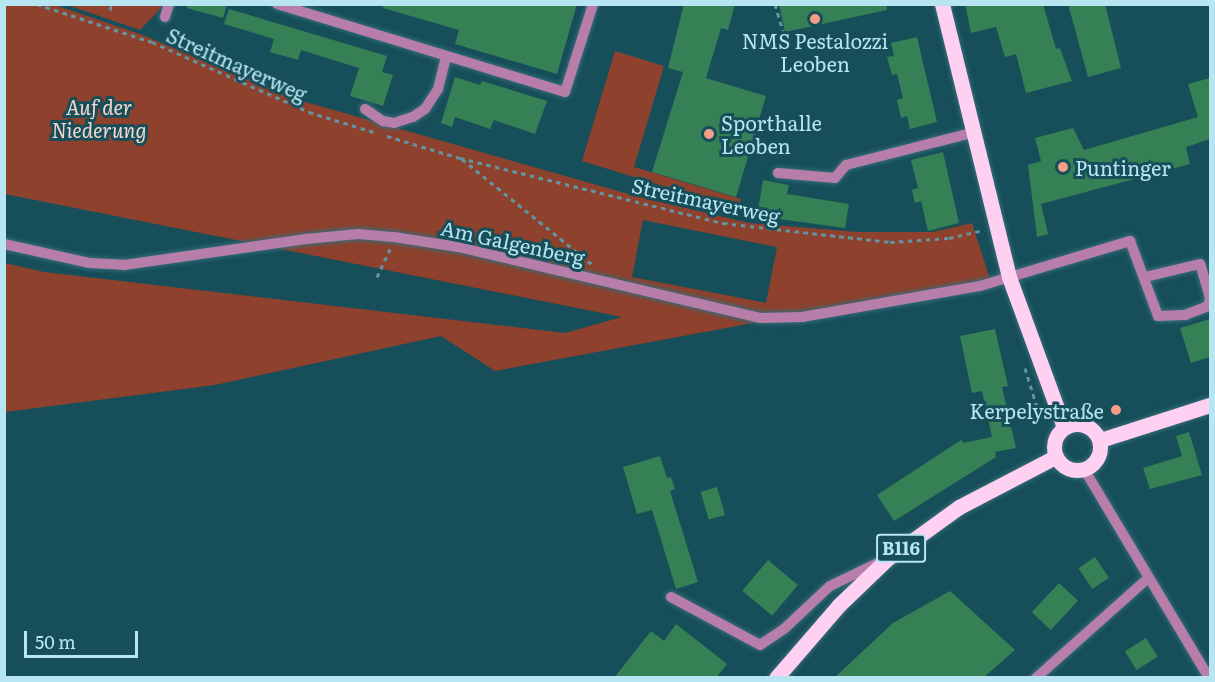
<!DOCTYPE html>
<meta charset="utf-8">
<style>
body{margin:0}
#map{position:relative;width:1215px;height:682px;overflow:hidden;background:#164e5a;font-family:Literata,serif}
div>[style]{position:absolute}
.green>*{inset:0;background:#8e412d}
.building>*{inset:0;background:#368056;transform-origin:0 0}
.path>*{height:3px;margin-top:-1.5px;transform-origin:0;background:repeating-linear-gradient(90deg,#6295a1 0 4.5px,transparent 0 9px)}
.roads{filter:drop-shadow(0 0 2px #366c78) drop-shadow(0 0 2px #366c78)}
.minor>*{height:10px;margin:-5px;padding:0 5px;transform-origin:5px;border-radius:5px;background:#b77ea9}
.major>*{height:15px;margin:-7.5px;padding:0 7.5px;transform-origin:7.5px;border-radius:7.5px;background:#fed0f2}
.major>.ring{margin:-7.5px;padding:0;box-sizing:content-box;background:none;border:15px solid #fed0f2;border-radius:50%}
.dots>*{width:16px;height:16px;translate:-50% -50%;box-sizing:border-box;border:3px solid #164e5a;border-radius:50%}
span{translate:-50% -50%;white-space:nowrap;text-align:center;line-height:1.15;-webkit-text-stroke:6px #164e5a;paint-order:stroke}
.shield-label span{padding:2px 4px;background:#164e5a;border:2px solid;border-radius:4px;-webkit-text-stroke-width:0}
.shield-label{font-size:18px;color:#b7e5f1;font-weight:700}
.poi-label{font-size:20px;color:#b7e5f1}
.left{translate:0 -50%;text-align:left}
.right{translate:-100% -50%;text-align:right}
.street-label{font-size:20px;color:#b7e5f1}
.park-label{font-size:20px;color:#f4d7cf;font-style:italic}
.frame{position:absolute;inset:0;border:6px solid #b7e5f1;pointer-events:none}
.scale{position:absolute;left:24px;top:631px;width:114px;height:27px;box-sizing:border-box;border:3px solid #b7e5f1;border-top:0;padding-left:8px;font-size:18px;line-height:21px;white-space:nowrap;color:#b7e5f1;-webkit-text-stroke:4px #164e5a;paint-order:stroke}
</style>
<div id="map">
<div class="green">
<i style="clip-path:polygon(evenodd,4px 5px,55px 5px,140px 34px,302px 101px,639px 197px,749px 223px,857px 232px,933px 232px,972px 223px,990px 279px,495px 371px,441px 336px,215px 385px,5px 412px,5px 263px,44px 272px,565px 333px,622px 317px,5px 194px,4px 5px,643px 220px,777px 247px,766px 303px,632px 277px,643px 220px)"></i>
<i style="clip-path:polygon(67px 5px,164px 5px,140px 30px)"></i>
<i style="clip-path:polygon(615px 51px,664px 66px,634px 167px,741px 199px,738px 209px,582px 161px)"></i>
</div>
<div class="building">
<i style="clip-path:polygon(188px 4px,227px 4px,223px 18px,187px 8px)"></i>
<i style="clip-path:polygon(384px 4px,577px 4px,557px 74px,455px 44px,459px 30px,383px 8px)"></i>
<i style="clip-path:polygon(684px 4px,735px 4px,728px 30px,721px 28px,706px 78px,766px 96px,736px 197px,652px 172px,683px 72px,668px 68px)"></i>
<i style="clip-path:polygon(779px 4px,886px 4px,887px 10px,785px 32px)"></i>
<i style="clip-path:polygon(965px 4px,1043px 4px,1056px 49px,1060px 48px,1072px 81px,1026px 93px,1016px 54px,1005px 57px,996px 27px,971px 33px)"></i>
<i style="clip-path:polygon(1068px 4px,1105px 4px,1121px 68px,1088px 77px)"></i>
<i style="clip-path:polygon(229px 9px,387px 56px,382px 72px,393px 75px,383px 106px,350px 96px,359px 68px,301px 50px,298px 60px,270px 52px,274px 39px,224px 24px)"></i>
<i style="clip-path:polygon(917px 37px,937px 122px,910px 129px,907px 116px,901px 118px,897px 100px,903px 98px,897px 74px,892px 75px,887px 57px,894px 56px,891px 43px)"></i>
<i style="clip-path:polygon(455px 77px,480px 85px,482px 81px,547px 101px,535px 134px,494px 120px,490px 129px,455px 117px,452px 127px,441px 123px)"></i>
<i style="clip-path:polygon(1210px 78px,1210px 139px,1186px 147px,1190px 164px,1041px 204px,1048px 234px,1037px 237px,1028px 165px,1041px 161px,1035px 138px,1073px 128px,1084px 150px,1198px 117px,1188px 84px)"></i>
<i style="clip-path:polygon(943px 152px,959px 223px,928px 231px,921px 201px,915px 203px,912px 190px,918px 188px,911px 160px)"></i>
<i style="clip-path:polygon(763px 180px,789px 185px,787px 194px,849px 204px,845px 228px,757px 216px)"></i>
<i style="clip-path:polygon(1210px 319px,1210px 357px,1191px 363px,1180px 328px)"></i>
<i style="clip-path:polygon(995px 329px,1008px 386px,1002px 387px,1016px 448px,995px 452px,996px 457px,894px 521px,877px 495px,961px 440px,963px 443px,992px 437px,982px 391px,972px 393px,960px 336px)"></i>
<i style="clip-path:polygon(1189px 432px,1202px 475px,1150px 489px,1143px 468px,1182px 456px,1176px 436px)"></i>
<i style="clip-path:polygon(660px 456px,667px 478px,671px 477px,675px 489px,670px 491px,698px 582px,676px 589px,652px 510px,637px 514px,623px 467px)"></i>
<i style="left:717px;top:487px;width:29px;height:17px;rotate:74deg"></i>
<i style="left:1095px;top:557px;width:25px;height:20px;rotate:56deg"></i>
<i style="left:768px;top:560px;width:39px;height:40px;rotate:40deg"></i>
<i style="left:1059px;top:583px;width:26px;height:40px;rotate:43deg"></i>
<i style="clip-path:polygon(950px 591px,1015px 650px,983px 678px,834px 678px,893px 623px)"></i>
<i style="clip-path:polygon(676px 624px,727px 664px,716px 678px,614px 678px,651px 631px,664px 641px)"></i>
<i style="left:1146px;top:638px;width:22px;height:25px;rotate:58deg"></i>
</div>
<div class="path">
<i style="left:37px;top:4px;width:121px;rotate:18.3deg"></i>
<i style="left:152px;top:42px;width:172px;rotate:24deg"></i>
<i style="left:309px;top:112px;width:71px;rotate:17.2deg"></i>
<i style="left:775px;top:4px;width:43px;rotate:73.7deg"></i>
<i style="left:110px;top:10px;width:6px;rotate:-72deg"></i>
<i style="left:387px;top:136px;width:76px;rotate:16.8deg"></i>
<i style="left:460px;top:158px;width:271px;rotate:13.9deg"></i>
<i style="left:723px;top:223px;width:168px;rotate:6.5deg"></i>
<i style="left:890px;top:242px;width:59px;rotate:-3.9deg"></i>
<i style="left:949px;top:238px;width:36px;rotate:-13deg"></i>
<i style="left:462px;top:159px;width:170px;rotate:39deg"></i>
<i style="left:377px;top:277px;width:31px;rotate:-65deg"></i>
<i style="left:1025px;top:368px;width:41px;rotate:72.9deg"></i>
</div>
<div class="roads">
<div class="minor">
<i style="left:277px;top:4px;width:301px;rotate:17deg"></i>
<i style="left:565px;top:92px;width:92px;rotate:-72.3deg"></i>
<i style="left:165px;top:17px;width:14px;rotate:-73deg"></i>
<i style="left:365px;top:109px;width:22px;rotate:34deg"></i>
<i style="left:383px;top:121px;width:11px;rotate:10deg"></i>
<i style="left:394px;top:123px;width:20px;rotate:-18deg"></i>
<i style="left:413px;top:117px;width:14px;rotate:-34deg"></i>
<i style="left:425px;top:109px;width:24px;rotate:-57deg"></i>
<i style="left:438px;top:89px;width:32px;rotate:-76deg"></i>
<i style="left:778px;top:173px;width:57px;rotate:5deg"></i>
<i style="left:835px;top:178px;width:17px;rotate:-50deg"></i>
<i style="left:846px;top:165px;width:130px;rotate:-14.3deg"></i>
<i style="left:4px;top:244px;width:87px;rotate:12.6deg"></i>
<i style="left:89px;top:263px;width:35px;rotate:3deg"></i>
<i style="left:124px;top:265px;width:184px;rotate:-8.1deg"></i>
<i style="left:306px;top:239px;width:52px;rotate:-5.5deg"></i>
<i style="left:358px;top:234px;width:36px;rotate:5deg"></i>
<i style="left:394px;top:237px;width:65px;rotate:8.9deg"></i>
<i style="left:458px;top:247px;width:311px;rotate:13.2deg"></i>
<i style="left:761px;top:318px;width:41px;rotate:-1.4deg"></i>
<i style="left:802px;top:317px;width:181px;rotate:-9.9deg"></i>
<i style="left:980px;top:286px;width:157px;rotate:-16.7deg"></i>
<i style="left:1130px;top:241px;width:80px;rotate:69.5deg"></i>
<i style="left:1158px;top:316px;width:27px;rotate:-2deg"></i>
<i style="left:1185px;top:315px;width:25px;rotate:-21deg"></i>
<i style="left:1208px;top:306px;width:8px;rotate:-76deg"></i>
<i style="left:1210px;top:298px;width:35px;rotate:-106deg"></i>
<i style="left:1200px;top:264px;width:57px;rotate:166.7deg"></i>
<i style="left:1084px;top:469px;width:244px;rotate:59.1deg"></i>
<i style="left:671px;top:597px;width:101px;rotate:28.3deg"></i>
<i style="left:760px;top:645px;width:29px;rotate:-34deg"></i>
<i style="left:784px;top:629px;width:63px;rotate:-43.1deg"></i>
<i style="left:830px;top:586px;width:53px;rotate:-25.6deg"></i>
<i style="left:1036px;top:678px;width:149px;rotate:-41.7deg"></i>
</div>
<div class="major">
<i style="left:942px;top:4px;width:281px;rotate:76.2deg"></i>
<i style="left:1009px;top:277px;width:160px;rotate:69.9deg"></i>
<i class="ring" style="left:1054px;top:424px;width:31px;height:31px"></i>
<i style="left:1100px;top:440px;width:115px;rotate:-17.7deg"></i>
<i style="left:776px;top:678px;width:96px;rotate:-49.2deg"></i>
<i style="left:839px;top:605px;width:66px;rotate:-43.8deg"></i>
<i style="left:887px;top:559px;width:89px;rotate:-35.8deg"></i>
<i style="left:959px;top:507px;width:108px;rotate:-27.5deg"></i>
</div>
</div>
<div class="dots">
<i style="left:815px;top:19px;background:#f49e87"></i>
<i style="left:709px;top:134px;background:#f49e87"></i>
<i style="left:1063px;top:167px;background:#f49e87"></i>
<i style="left:1116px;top:410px;background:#f49e87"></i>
</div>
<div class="shield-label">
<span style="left:901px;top:548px">B116</span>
</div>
<div class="poi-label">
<span style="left:815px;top:52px">NMS Pestalozzi<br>Leoben</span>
<span class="left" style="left:721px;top:134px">Sporthalle<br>Leoben</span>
<span class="left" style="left:1075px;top:167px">Puntinger</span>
<span class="right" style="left:1104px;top:410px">Kerpelystraße</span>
</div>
<div class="street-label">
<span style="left:237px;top:64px;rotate:24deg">Streitmayerweg</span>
<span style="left:706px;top:200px;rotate:12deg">Streitmayerweg</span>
<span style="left:513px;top:242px;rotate:12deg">Am Galgenberg</span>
</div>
<div class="park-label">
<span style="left:99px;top:118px">Auf der<br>Niederung</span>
</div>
<div class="frame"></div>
<div class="scale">50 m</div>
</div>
